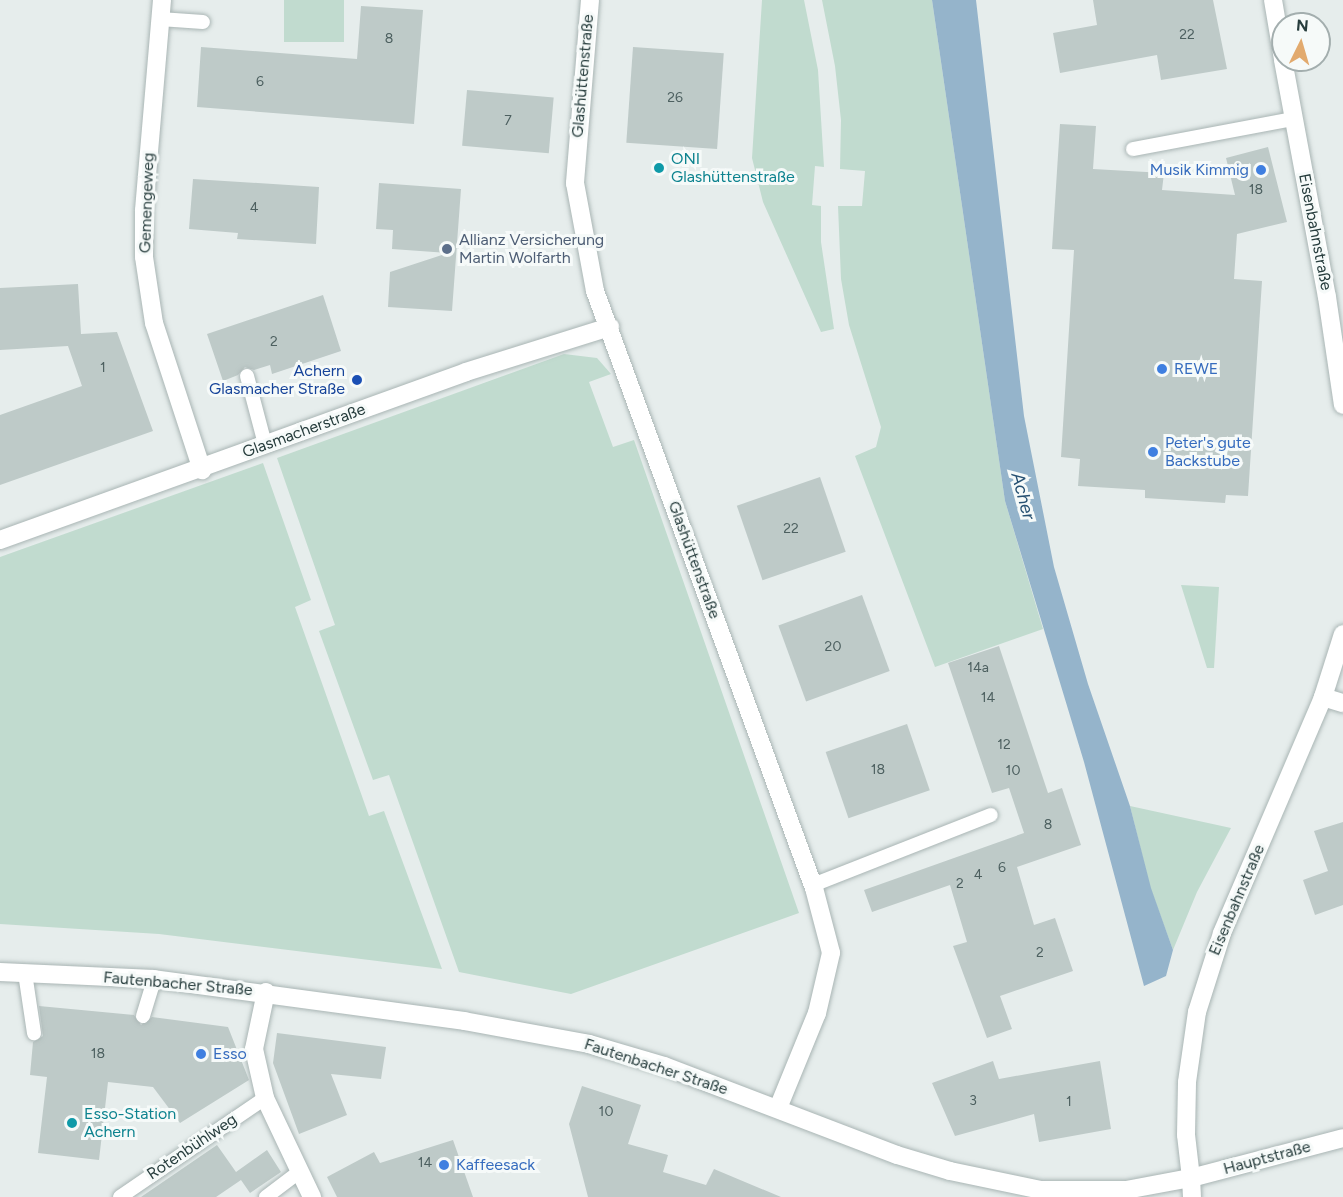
<!DOCTYPE html>
<meta charset="utf-8">
<style>
body{margin:0}
#map{position:relative;width:1343px;height:1197px;overflow:hidden;background:#e6edec;font-family:Figtree,sans-serif}
div>[style]{position:absolute}
.green>*{inset:0;background:#c1dbcf;transform-origin:0 0}
.water>*{inset:0;background:#95b4cb}
.building>*{inset:0;background:#becac8;transform-origin:0 0}
.roads{filter:drop-shadow(0 0 2px #a9b5b4) drop-shadow(0 0 2px #a9b5b4)}
.lane>*{height:14px;margin:-7px;padding:0 7px;transform-origin:7px;border-radius:7px;background:#fff}
.street>*{height:18px;margin:-9px;padding:0 9px;transform-origin:9px;border-radius:9px;background:#fff}
.secondary>*{height:18px;margin:-9px;padding:0 9px;transform-origin:9px;border-radius:9px;background:#fff}
.dots>*{width:16px;height:16px;translate:-50% -50%;box-sizing:border-box;border:3px solid #f6faf9;border-radius:50%}
span{translate:-50% -50%;white-space:nowrap;text-align:center;line-height:1.15;-webkit-text-stroke:6px #f6faf9;paint-order:stroke}
.number-label{font-size:14px;color:#4d6060}
.number-label span{-webkit-text-stroke-width:0}
.street-label{font-size:16px;color:#273d3d}
.culture-label{font-size:16px;color:#0d838f}
.left{translate:0 -50%;text-align:left}
.shop-label{font-size:16px;color:#366cbe}
.right{translate:-100% -50%;text-align:right}
.service-label{font-size:16px;color:#4e5e75}
.transit-label{font-size:16px;color:#164399}
.water-label{font-size:18px;color:#275172;font-style:italic}
.north{position:absolute;left:1271px;top:12px;width:60px;height:60px;box-sizing:border-box;background:#f6faf9;border:2px solid #a3aeae;border-radius:50%;rotate:5deg;font-size:16px;font-weight:700;line-height:24px;text-align:center;color:#273d3d}
.north::after{content:'';display:block;margin:auto;width:21px;height:27px;background:#e2aa6e;clip-path:polygon(50% 0,100% 100%,50% 72%,0 100%)}
</style>
<div id="map">
<div class="green">
<i style="left:284px;top:0;width:60px;height:42px"></i>
<i style="clip-path:polygon(762px 0,804px 0,818px 70px,824px 167px,815px 166px,812px 205px,821px 206px,821px 242px,834px 329px,821px 332px,763px 202px,752px 158px)"></i>
<i style="clip-path:polygon(822px 0,932px 0,1005px 501px,1043px 629px,935px 667px,855px 456px,876px 447px,881px 427px,849px 325px,841px 279px,838px 206px,862px 206px,865px 171px,840px 169px,841px 120px,835px 66px)"></i>
<i style="clip-path:polygon(564px 354px,597px 358px,611px 374px,589px 382px,613px 447px,634px 440px,799px 913px,571px 994px,459px 972px,389px 775px,373px 780px,319px 631px,335px 625px,277px 458px)"></i>
<i style="clip-path:polygon(263px 463px,311px 600px,295px 607px,369px 816px,384px 811px,442px 969px,159px 934px,0 924px,0 557px)"></i>
<i style="clip-path:polygon(1181px 585px,1219px 587px,1214px 668px,1207px 668px)"></i>
<i style="clip-path:polygon(1130px 806px,1231px 828px,1197px 892px,1173px 950px,1150px 887px)"></i>
</div>
<div class="water">
<i style="clip-path:polygon(932px 0,976px 0,1024px 416px,1054px 567px,1088px 684px,1130px 806px,1151px 888px,1173px 950px,1166px 976px,1144px 986px,1084px 762px,1005px 501px)"></i>
</div>
<div class="building">
<i style="clip-path:polygon(1093px 0,1213px 0,1227px 69px,1161px 80px,1157px 55px,1060px 73px,1053px 33px,1097px 25px)"></i>
<i style="clip-path:polygon(361px 6px,423px 10px,414px 124px,197px 107px,201px 47px,357px 59px)"></i>
<i style="left:633px;top:47px;width:91px;height:96px;rotate:4deg"></i>
<i style="left:467px;top:90px;width:87px;height:56px;rotate:5deg"></i>
<i style="clip-path:polygon(1060px 124px,1096px 126px,1093px 169px,1164px 173px,1162px 190px,1235px 195px,1226px 158px,1268px 147px,1287px 222px,1237px 234px,1234px 279px,1262px 281px,1248px 496px,1226px 495px,1225px 503px,1145px 498px,1145px 490px,1078px 486px,1080px 459px,1061px 457px,1074px 250px,1052px 249px)"></i>
<i style="clip-path:polygon(193px 179px,319px 187px,316px 244px,237px 239px,238px 233px,189px 229px)"></i>
<i style="clip-path:polygon(379px 183px,461px 189px,452px 311px,388px 307px,390px 272px,448px 253px,392px 249px,393px 230px,376px 229px)"></i>
<i style="clip-path:polygon(78px 284px,81px 334px,117px 332px,153px 431px,0 485px,0 415px,82px 386px,68px 346px,0 350px,0 288px)"></i>
<i style="clip-path:polygon(323px 295px,341px 351px,272px 374px,270px 365px,254px 370px,245px 367px,238px 375px,223px 381px,207px 334px)"></i>
<i style="left:820px;top:477px;width:79px;height:88px;rotate:71deg"></i>
<i style="left:862px;top:595px;width:81px;height:89px;rotate:70deg"></i>
<i style="clip-path:polygon(999px 646px,1048px 793px,1062px 788px,1081px 845px,1017px 867px,1034px 925px,1055px 918px,1073px 971px,1000px 996px,1012px 1029px,987px 1038px,953px 946px,967px 942px,950px 885px,872px 912px,864px 890px,1024px 833px,1009px 788px,992px 793px,948px 663px)"></i>
<i style="left:907px;top:724px;width:70px;height:86px;rotate:71deg"></i>
<i style="clip-path:polygon(1343px 822px,1343px 905px,1315px 915px,1303px 880px,1328px 871px,1314px 831px)"></i>
<i style="clip-path:polygon(39px 1006px,134px 1015px,141px 1025px,152px 1017px,228px 1027px,249px 1080px,180px 1123px,153px 1087px,108px 1082px,99px 1160px,38px 1153px,47px 1077px,30px 1075px,33px 1042px,43px 1036px)"></i>
<i style="clip-path:polygon(277px 1033px,386px 1047px,381px 1079px,331px 1074px,347px 1115px,299px 1134px,273px 1063px)"></i>
<i style="clip-path:polygon(993px 1061px,999px 1079px,1100px 1061px,1111px 1129px,1039px 1142px,1034px 1114px,955px 1136px,932px 1083px)"></i>
<i style="clip-path:polygon(582px 1086px,641px 1105px,628px 1144px,668px 1155px,663px 1172px,706px 1185px,714px 1169px,781px 1197px,588px 1197px,569px 1124px)"></i>
<i style="clip-path:polygon(453px 1140px,473px 1197px,337px 1197px,327px 1177px,374px 1152px,380px 1163px)"></i>
<i style="clip-path:polygon(217px 1145px,236px 1172px,267px 1150px,281px 1172px,250px 1193px,241px 1180px,216px 1197px,141px 1197px)"></i>
</div>
<div class="roads">
<div class="lane">
<i style="left:160px;top:19px;width:43px;rotate:4deg"></i>
<i style="left:1133px;top:149px;width:163px;rotate:-10.6deg"></i>
<i style="left:247px;top:376px;width:70px;rotate:75.2deg"></i>
<i style="left:813px;top:885px;width:191px;rotate:-21.5deg"></i>
<i style="left:25px;top:973px;width:61px;rotate:81.5deg"></i>
<i style="left:143px;top:1016px;width:39px;rotate:-73deg"></i>
<i style="left:120px;top:1197px;width:176px;rotate:-34.3deg"></i>
<i style="left:266px;top:1197px;width:41px;rotate:-37.1deg"></i>
</div>
<div class="street">
<i style="left:162px;top:0;width:212px;rotate:94.9deg"></i>
<i style="left:144px;top:211px;width:46px;rotate:90deg"></i>
<i style="left:144px;top:257px;width:67px;rotate:81.4deg"></i>
<i style="left:154px;top:323px;width:155px;rotate:71.9deg"></i>
<i style="left:590px;top:0;width:184px;rotate:94.7deg"></i>
<i style="left:575px;top:183px;width:110px;rotate:79.5deg"></i>
<i style="left:595px;top:291px;width:636px;rotate:69.86deg"></i>
<i style="left:814px;top:888px;width:67px;rotate:75.3deg"></i>
<i style="left:831px;top:953px;width:62px;rotate:103.1deg"></i>
<i style="left:817px;top:1013px;width:103px;rotate:112.3deg"></i>
<i style="left:0;top:540px;width:495px;rotate:-19.8deg"></i>
<i style="left:466px;top:372px;width:151px;rotate:-17.4deg"></i>
<i style="left:1323px;top:697px;width:21px;rotate:17deg"></i>
<i style="left:266px;top:992px;width:58px;rotate:101.9deg"></i>
<i style="left:254px;top:1049px;width:50px;rotate:77.3deg"></i>
<i style="left:265px;top:1098px;width:110px;rotate:64.6deg"></i>
<i style="left:1191px;top:1178px;width:19px;rotate:87deg"></i>
</div>
<div class="secondary">
<i style="left:1273px;top:0;width:60px;rotate:80.4deg"></i>
<i style="left:1283px;top:60px;width:241px;rotate:79.5deg"></i>
<i style="left:1327px;top:297px;width:109px;rotate:81.6deg"></i>
<i style="left:0;top:972px;width:154px;rotate:2.6deg"></i>
<i style="left:154px;top:979px;width:313px;rotate:7.7deg"></i>
<i style="left:464px;top:1021px;width:127px;rotate:10.4deg"></i>
<i style="left:589px;top:1044px;width:78px;rotate:16.3deg"></i>
<i style="left:664px;top:1066px;width:249px;rotate:20.9deg"></i>
<i style="left:897px;top:1155px;width:55px;rotate:16.8deg"></i>
<i style="left:950px;top:1171px;width:93px;rotate:11.8deg"></i>
<i style="left:1041px;top:1190px;width:85px"></i>
<i style="left:1126px;top:1190px;width:66px;rotate:-10.5deg"></i>
<i style="left:1191px;top:1178px;width:157px;rotate:-14.7deg"></i>
<i style="left:1191px;top:1178px;width:43px;rotate:-96.6deg"></i>
<i style="left:1186px;top:1135px;width:53px;rotate:-88.9deg"></i>
<i style="left:1187px;top:1082px;width:71px;rotate:-81.9deg"></i>
<i style="left:1197px;top:1012px;width:83px;rotate:-72.4deg"></i>
<i style="left:1222px;top:933px;width:257px;rotate:-66.8deg"></i>
<i style="left:1323px;top:697px;width:66px;rotate:-72.4deg"></i>
</div>
</div>
<div class="dots">
<i style="left:659px;top:168px;background:#0f9aa8"></i>
<i style="left:1261px;top:170px;background:#3f7fe0"></i>
<i style="left:447px;top:249px;background:#5c6f8a"></i>
<i style="left:1162px;top:369px;background:#3f7fe0"></i>
<i style="left:357px;top:380px;background:#1a4fb4"></i>
<i style="left:1153px;top:452px;background:#3f7fe0"></i>
<i style="left:201px;top:1054px;background:#3f7fe0"></i>
<i style="left:72px;top:1123px;background:#0f9aa8"></i>
<i style="left:444px;top:1165px;background:#3f7fe0"></i>
</div>
<div class="number-label">
<span style="left:1187px;top:35px">22</span>
<span style="left:389px;top:39px">8</span>
<span style="left:260px;top:82px">6</span>
<span style="left:675px;top:98px">26</span>
<span style="left:508px;top:121px">7</span>
<span style="left:1256px;top:190px">18</span>
<span style="left:254px;top:208px">4</span>
<span style="left:274px;top:342px">2</span>
<span style="left:103px;top:368px">1</span>
<span style="left:791px;top:529px">22</span>
<span style="left:833px;top:647px">20</span>
<span style="left:978px;top:668px">14a</span>
<span style="left:988px;top:698px">14</span>
<span style="left:1004px;top:745px">12</span>
<span style="left:878px;top:770px">18</span>
<span style="left:1013px;top:771px">10</span>
<span style="left:1048px;top:825px">8</span>
<span style="left:1002px;top:868px">6</span>
<span style="left:978px;top:875px">4</span>
<span style="left:960px;top:884px">2</span>
<span style="left:1040px;top:953px">2</span>
<span style="left:98px;top:1054px">18</span>
<span style="left:973px;top:1101px">3</span>
<span style="left:1069px;top:1102px">1</span>
<span style="left:606px;top:1112px">10</span>
<span style="left:425px;top:1163px">14</span>
</div>
<div class="street-label">
<span style="left:583px;top:76px;rotate:-85deg">Glashüttenstraße</span>
<span style="left:147px;top:203px;rotate:-88deg">Gemengeweg</span>
<span style="left:1315px;top:232px;rotate:79deg">Eisenbahnstraße</span>
<span style="left:304px;top:431px;rotate:-20deg">Glasmacherstraße</span>
<span style="left:694px;top:560px;rotate:70deg">Glashüttenstraße</span>
<span style="left:1237px;top:900px;rotate:-67deg">Eisenbahnstraße</span>
<span style="left:178px;top:984px;rotate:5deg">Fautenbacher Straße</span>
<span style="left:656px;top:1067px;rotate:18deg">Fautenbacher Straße</span>
<span style="left:192px;top:1147px;rotate:-34deg">Rotenbühlweg</span>
<span style="left:1267px;top:1158px;rotate:-15deg">Hauptstraße</span>
</div>
<div class="culture-label">
<span class="left" style="left:671px;top:168px">ONI<br>Glashüttenstraße</span>
<span class="left" style="left:84px;top:1123px">Esso-Station<br>Achern</span>
</div>
<div class="shop-label">
<span class="right" style="left:1249px;top:170px">Musik Kimmig</span>
<span class="left" style="left:1174px;top:369px">REWE</span>
<span class="left" style="left:1165px;top:452px">Peter's gute<br>Backstube</span>
<span class="left" style="left:213px;top:1054px">Esso</span>
<span class="left" style="left:456px;top:1165px">Kaffeesack</span>
</div>
<div class="service-label">
<span class="left" style="left:459px;top:249px">Allianz Versicherung<br>Martin Wolfarth</span>
</div>
<div class="transit-label">
<span class="right" style="left:345px;top:380px">Achern<br>Glasmacher Straße</span>
</div>
<div class="water-label">
<span style="left:1023px;top:496px;rotate:75deg">Acher</span>
</div>
<div class="north">N</div>
</div>
